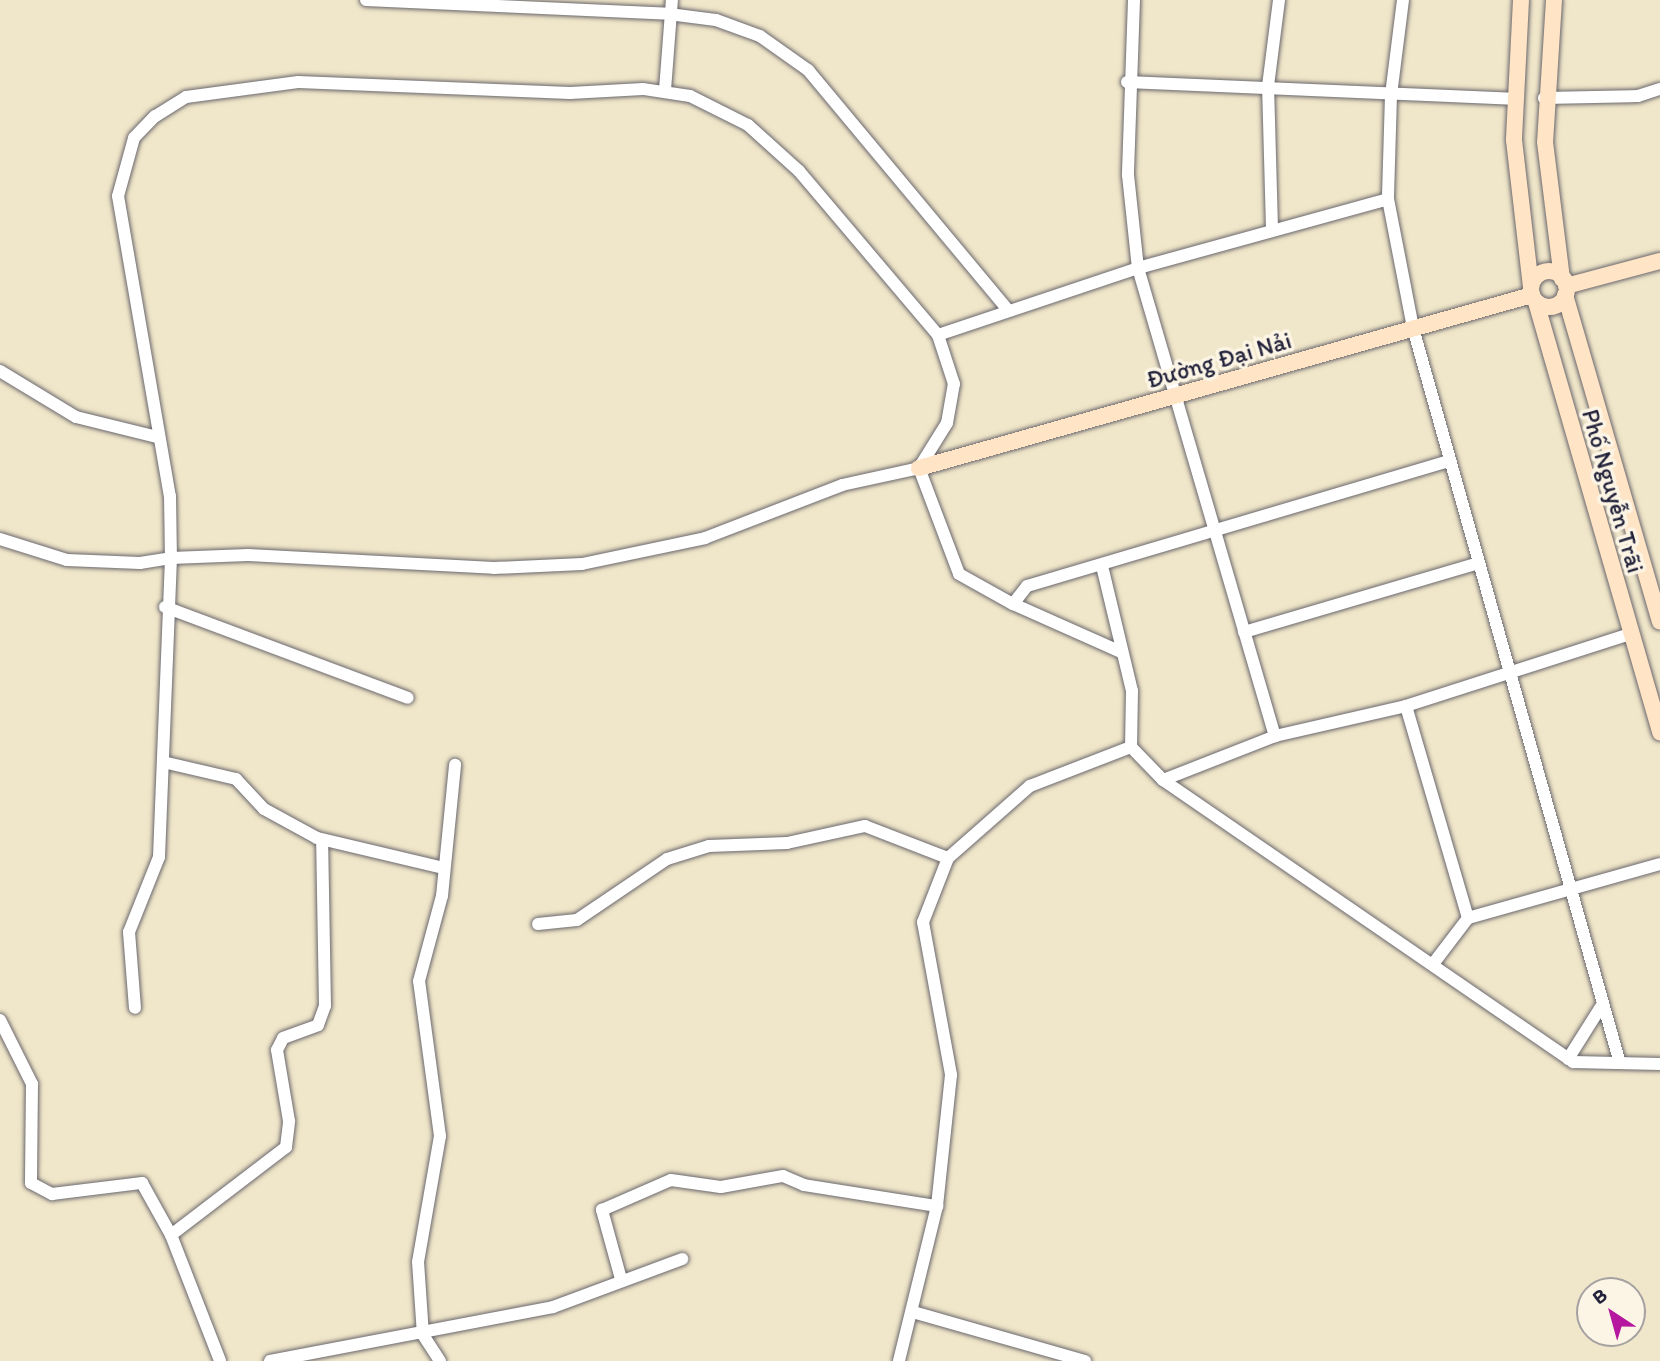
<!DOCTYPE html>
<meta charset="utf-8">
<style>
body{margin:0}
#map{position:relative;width:1660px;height:1361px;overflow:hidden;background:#f0e6c9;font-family:Itim,sans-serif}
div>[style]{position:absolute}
.roads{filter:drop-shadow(0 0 2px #6a676d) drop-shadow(0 0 2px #6a676d)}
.street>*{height:12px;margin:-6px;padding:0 6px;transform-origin:6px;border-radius:6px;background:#fff}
.secondary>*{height:16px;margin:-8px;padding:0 8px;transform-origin:8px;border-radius:8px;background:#ffe4c6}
.secondary>.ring{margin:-8px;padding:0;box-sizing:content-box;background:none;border:16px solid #ffe4c6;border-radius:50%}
span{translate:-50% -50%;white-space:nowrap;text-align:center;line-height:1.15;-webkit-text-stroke:7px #fcf5e5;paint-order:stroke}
.street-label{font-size:24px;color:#22223b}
.north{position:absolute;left:1576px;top:1277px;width:70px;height:70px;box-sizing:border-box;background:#fcf5e5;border:2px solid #a5a1a1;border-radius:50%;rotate:324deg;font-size:19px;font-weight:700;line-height:28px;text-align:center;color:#22223b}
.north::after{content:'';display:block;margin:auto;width:24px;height:32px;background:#b5179e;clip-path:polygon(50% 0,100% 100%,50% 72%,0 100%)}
</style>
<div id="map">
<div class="roads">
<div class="street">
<i style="left:366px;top:0;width:303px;rotate:2.6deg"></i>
<i style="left:669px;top:14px;width:47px;rotate:7.3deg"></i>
<i style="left:716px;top:20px;width:47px;rotate:20deg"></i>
<i style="left:760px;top:36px;width:59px;rotate:35.3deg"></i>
<i style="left:808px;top:70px;width:310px;rotate:50.2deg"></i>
<i style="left:1134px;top:0;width:175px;rotate:92deg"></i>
<i style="left:1128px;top:175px;width:94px;rotate:83.9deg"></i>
<i style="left:1138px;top:268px;width:488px;rotate:73.7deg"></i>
<i style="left:1403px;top:0;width:96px;rotate:97.2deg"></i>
<i style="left:1391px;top:95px;width:104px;rotate:91.7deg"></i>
<i style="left:1388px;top:199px;width:131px;rotate:79deg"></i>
<i style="left:1413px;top:328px;width:760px;rotate:74.28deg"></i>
<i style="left:1127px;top:82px;width:386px;rotate:2.5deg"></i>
<i style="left:665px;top:90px;width:90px;rotate:-85.6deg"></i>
<i style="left:1544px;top:98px;width:94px;rotate:-1.2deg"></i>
<i style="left:1638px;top:96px;width:23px;rotate:-18deg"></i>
<i style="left:1272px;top:228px;width:142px;rotate:-91.6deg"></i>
<i style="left:1268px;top:86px;width:87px;rotate:-82.7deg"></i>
<i style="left:938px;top:335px;width:211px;rotate:-18.5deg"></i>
<i style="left:1138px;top:268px;width:259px;rotate:-15.4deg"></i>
<i style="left:0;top:371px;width:89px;rotate:31.2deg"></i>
<i style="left:76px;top:417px;width:83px;rotate:13.9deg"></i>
<i style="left:919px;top:468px;width:113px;rotate:69.3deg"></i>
<i style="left:959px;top:574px;width:62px;rotate:29.1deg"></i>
<i style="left:0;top:539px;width:70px;rotate:17.4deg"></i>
<i style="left:67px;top:560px;width:73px;rotate:2.4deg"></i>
<i style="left:140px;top:563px;width:31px;rotate:-9deg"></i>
<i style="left:171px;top:558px;width:77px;rotate:-2.2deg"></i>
<i style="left:248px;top:555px;width:246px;rotate:3deg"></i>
<i style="left:494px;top:568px;width:88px;rotate:-2.6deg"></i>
<i style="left:582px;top:564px;width:126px;rotate:-11.9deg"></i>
<i style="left:705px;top:538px;width:147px;rotate:-21.1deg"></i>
<i style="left:842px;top:485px;width:79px;rotate:-12.4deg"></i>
<i style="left:919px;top:468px;width:53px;rotate:-58.1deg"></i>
<i style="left:947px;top:423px;width:40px;rotate:-80deg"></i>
<i style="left:954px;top:384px;width:52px;rotate:-108.1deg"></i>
<i style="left:938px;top:335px;width:215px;rotate:-130.3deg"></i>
<i style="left:799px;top:171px;width:69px;rotate:-138deg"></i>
<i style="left:748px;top:125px;width:65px;rotate:-153.4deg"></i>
<i style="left:690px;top:96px;width:48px;rotate:-171.5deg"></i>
<i style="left:643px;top:89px;width:73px;rotate:176.9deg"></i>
<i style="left:570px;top:93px;width:272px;rotate:-177.7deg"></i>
<i style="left:298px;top:82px;width:113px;rotate:172.4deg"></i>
<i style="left:186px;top:97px;width:36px;rotate:148deg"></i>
<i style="left:155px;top:116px;width:30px;rotate:134deg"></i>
<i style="left:134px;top:138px;width:60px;rotate:105.4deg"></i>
<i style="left:118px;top:196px;width:304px;rotate:80.2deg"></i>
<i style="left:170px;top:496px;width:62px;rotate:89.1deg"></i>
<i style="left:171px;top:558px;width:299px;rotate:92.3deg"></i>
<i style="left:159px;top:857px;width:81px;rotate:111.8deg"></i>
<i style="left:129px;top:932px;width:76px;rotate:85.5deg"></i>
<i style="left:1102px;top:566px;width:129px;rotate:76.5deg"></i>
<i style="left:1132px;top:691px;width:56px;rotate:91deg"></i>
<i style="left:1131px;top:747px;width:46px;rotate:45.9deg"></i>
<i style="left:1163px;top:780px;width:498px;rotate:34.5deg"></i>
<i style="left:1573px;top:1062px;width:87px;rotate:1.3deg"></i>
<i style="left:165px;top:607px;width:259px;rotate:20.5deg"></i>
<i style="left:1244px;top:632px;width:244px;rotate:-16.4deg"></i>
<i style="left:1121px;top:652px;width:118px;rotate:-156deg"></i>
<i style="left:1013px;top:604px;width:23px;rotate:-52deg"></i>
<i style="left:1027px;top:586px;width:441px;rotate:-16.5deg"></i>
<i style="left:1406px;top:706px;width:221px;rotate:73.7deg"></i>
<i style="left:163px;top:762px;width:75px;rotate:13.1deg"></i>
<i style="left:236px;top:779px;width:41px;rotate:47deg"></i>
<i style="left:264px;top:809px;width:60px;rotate:28.7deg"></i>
<i style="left:317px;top:838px;width:130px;rotate:13.3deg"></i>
<i style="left:1163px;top:780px;width:120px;rotate:-21.4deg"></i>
<i style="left:1275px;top:736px;width:134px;rotate:-12.9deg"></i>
<i style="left:1406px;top:706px;width:235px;rotate:-17.8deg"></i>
<i style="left:948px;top:858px;width:109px;rotate:-41.3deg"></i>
<i style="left:1030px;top:786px;width:108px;rotate:-21.1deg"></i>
<i style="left:538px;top:924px;width:39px;rotate:-6deg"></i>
<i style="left:577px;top:920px;width:109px;rotate:-34.1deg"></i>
<i style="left:667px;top:859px;width:44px;rotate:-17.2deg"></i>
<i style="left:709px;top:846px;width:78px;rotate:-2.2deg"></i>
<i style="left:787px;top:843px;width:80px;rotate:-12.3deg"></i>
<i style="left:865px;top:826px;width:89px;rotate:21.1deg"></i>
<i style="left:948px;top:858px;width:69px;rotate:111.3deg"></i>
<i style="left:923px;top:922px;width:156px;rotate:79.6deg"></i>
<i style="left:951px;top:1075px;width:132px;rotate:96.1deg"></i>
<i style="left:937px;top:1206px;width:160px;rotate:103.8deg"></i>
<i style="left:1433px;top:964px;width:58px;rotate:-52.7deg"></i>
<i style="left:1468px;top:918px;width:199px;rotate:-15.7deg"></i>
<i style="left:0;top:1020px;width:72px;rotate:63.4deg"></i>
<i style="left:32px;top:1084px;width:99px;rotate:90.6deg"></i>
<i style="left:31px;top:1183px;width:24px;rotate:28deg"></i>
<i style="left:52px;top:1194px;width:91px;rotate:-7deg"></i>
<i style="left:142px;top:1183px;width:60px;rotate:60.9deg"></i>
<i style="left:171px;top:1235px;width:135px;rotate:68.7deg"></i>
<i style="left:1568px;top:1059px;width:64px;rotate:-57.8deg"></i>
<i style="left:171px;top:1235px;width:145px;rotate:-37.4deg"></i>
<i style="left:286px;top:1147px;width:26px;rotate:-83deg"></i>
<i style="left:289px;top:1121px;width:72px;rotate:-99.6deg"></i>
<i style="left:277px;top:1050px;width:13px;rotate:-63deg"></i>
<i style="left:283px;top:1038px;width:37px;rotate:-20deg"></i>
<i style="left:318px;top:1025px;width:20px;rotate:-70deg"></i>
<i style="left:325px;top:1006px;width:166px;rotate:-91deg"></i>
<i style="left:621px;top:1279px;width:72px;rotate:-105.4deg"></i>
<i style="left:602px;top:1210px;width:75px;rotate:-23.5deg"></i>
<i style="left:671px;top:1180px;width:50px;rotate:8deg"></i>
<i style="left:721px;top:1187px;width:63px;rotate:-10.1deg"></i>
<i style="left:783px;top:1176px;width:23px;rotate:23deg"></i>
<i style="left:804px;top:1185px;width:135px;rotate:9deg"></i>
<i style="left:913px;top:1312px;width:179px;rotate:15.9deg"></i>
<i style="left:270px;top:1361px;width:288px;rotate:-10.8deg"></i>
<i style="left:553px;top:1307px;width:138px;rotate:-20.4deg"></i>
<i style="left:440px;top:1361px;width:31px;rotate:-123deg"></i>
<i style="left:423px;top:1335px;width:73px;rotate:-93.9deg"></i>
<i style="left:418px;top:1262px;width:128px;rotate:-80.1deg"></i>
<i style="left:440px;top:1136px;width:156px;rotate:-97.7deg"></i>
<i style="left:419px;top:981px;width:88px;rotate:-74.9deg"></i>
<i style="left:442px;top:896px;width:132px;rotate:-84.3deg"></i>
</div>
<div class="secondary">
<i style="left:1521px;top:0;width:140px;rotate:92.9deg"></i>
<i style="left:1514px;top:140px;width:147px;rotate:83.4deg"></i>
<i style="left:1554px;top:0;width:142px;rotate:93.6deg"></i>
<i style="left:1545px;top:142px;width:138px;rotate:82.9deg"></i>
<i class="ring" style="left:1531px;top:271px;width:20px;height:20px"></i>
<i style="left:1566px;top:286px;width:97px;rotate:-14.9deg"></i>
<i style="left:1565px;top:295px;width:340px;rotate:73.8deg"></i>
<i style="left:1536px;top:302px;width:448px;rotate:73.9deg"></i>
<i style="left:919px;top:468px;width:637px;rotate:-15.76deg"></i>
</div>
</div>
<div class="street-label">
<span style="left:1219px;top:360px;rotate:-16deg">Đường Đại Nải</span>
<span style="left:1613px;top:491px;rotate:74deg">Phố Nguyễn Trãi</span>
</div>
<div class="north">B</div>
</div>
